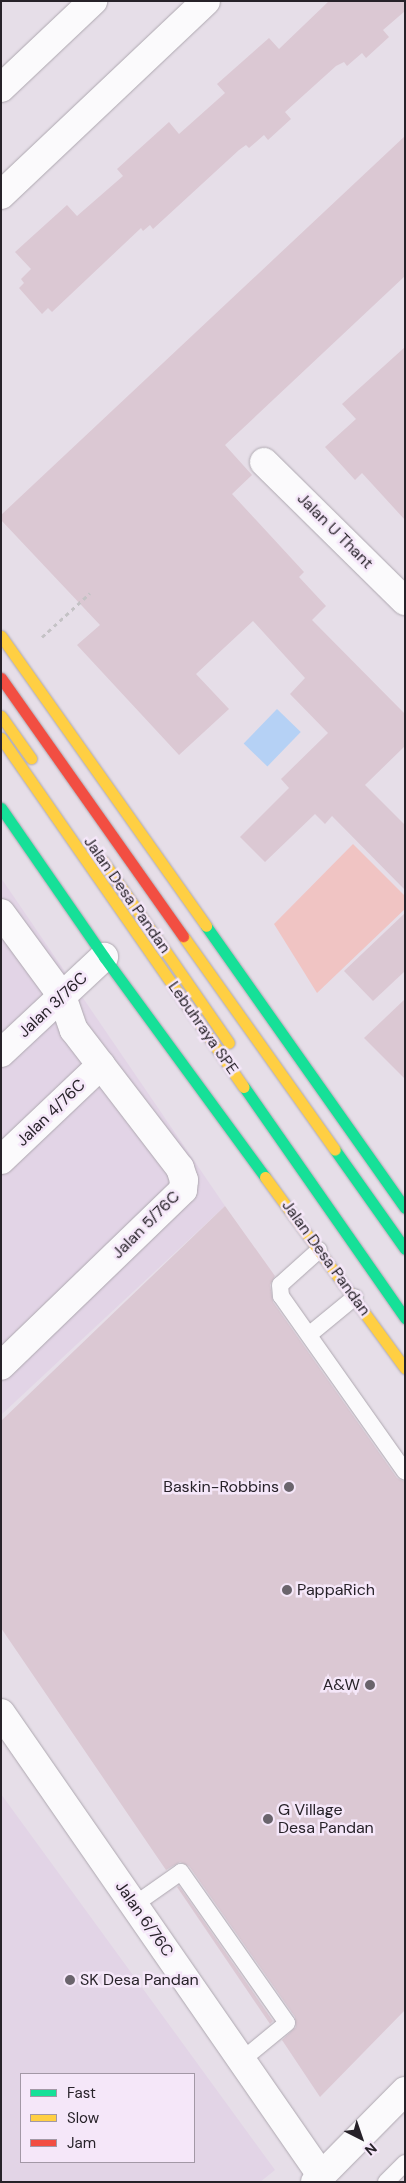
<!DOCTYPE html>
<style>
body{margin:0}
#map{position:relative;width:406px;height:2183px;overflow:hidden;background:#e6dee8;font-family:"DM Sans",sans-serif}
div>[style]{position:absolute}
.built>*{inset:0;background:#e2d4e6}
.green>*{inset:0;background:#f0c4c3}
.water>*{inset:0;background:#b5d1f5;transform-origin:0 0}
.building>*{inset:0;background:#dbc8d3}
.path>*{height:3px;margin-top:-1.5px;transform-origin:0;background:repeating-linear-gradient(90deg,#c4c2c5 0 4px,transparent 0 8px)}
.roads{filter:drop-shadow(0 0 1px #aea8b0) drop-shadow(0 0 1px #aea8b0)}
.lane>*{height:16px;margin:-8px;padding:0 8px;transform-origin:8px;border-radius:8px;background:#fbfafc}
.street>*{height:28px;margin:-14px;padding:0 14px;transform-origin:14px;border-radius:14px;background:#fbfafc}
.fast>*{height:11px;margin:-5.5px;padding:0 5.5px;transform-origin:5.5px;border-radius:5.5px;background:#16e098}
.slow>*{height:11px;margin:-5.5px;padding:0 5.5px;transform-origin:5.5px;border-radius:5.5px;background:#ffcf43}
.jam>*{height:11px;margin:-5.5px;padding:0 5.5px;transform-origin:5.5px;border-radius:5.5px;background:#f24e42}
.dots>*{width:14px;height:14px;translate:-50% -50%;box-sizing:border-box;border:2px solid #f5e7f9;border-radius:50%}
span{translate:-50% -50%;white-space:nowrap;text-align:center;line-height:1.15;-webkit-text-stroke:5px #f5e7f9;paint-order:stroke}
.street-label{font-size:16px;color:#272229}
.poi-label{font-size:16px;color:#272229}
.right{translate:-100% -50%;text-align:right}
.left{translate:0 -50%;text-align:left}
.frame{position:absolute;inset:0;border:2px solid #272229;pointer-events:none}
.legend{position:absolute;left:20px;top:2073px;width:175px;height:90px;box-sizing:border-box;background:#f5e7f9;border:1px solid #a398a6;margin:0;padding:6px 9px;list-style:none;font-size:15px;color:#272229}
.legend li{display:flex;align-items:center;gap:10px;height:25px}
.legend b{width:25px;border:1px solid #a398a6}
.north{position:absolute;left:336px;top:2113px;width:50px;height:50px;-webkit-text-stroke:4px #f5e7f9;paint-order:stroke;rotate:139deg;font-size:14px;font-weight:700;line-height:20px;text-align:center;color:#272229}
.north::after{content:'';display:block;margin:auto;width:18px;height:22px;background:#272229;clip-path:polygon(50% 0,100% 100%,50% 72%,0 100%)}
</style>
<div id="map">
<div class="built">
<i style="clip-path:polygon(1px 878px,225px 1206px,1px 1415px)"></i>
<i style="clip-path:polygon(evenodd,1px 1794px,275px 2170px,260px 2182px,1px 2182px,1px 1794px,21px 2074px,194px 2074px,194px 2162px,21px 2162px,21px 2074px)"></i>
</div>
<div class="green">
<i style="clip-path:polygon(353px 844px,405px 896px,405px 909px,317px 993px,274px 924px)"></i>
</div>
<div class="water">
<i style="left:277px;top:709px;width:33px;height:48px;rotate:44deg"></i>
</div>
<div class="building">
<i style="clip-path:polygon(329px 1px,405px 1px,405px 11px,383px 30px,389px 37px,366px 58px,362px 53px,347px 66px,344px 62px,336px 66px,285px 112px,291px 119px,268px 140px,264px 135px,249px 148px,246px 145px,239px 150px,153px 229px,150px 225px,143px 231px,141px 228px,52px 312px,48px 308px,42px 314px,19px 288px,24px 283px,21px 279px,31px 269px,15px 252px,67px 205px,77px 216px,123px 176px,117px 169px,169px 122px,179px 134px,225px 93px,217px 84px,269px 38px,279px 49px)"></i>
<i style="clip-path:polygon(405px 136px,405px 276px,225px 445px,252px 475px,232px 494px,304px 572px,299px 577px,326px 606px,312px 620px,405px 714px,405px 746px,365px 785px,405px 825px,405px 890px,332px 816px,325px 824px,315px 814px,265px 862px,240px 837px,289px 788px,281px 779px,328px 733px,290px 694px,305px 678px,253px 621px,196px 674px,229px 709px,179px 755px,77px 645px,100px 625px,1px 520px,1px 515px)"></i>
<i style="clip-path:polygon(405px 347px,405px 520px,362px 473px,355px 480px,325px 447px,356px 419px,342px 404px)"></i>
<i style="clip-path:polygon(405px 913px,405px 971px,373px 1001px,344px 971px)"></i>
<i style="clip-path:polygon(405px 999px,405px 1079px,364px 1038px)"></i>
<i style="clip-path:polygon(225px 1206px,275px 1276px,270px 1285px,273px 1302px,397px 1478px,405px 1482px,405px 2010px,320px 2097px,282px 2040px,296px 2027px,295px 2017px,189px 1866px,180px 1862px,166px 1870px,1px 1628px,1px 1421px)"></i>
<i style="clip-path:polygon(179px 1886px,273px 2021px,270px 2024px,177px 1887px)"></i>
</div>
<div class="path">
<i style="left:42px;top:637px;width:65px;rotate:-42.5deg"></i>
</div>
<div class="roads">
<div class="lane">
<i style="left:319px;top:1250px;width:52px;rotate:138.1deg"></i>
<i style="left:280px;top:1285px;width:11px;rotate:85deg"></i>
<i style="left:281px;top:1296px;width:215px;rotate:54.8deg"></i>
<i style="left:310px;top:1334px;width:58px;rotate:-39.4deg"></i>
<i style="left:134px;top:1905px;width:57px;rotate:-35.1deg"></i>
<i style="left:181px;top:1872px;width:184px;rotate:54.9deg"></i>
<i style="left:287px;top:2023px;width:58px;rotate:140.6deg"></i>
<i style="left:386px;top:2182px;width:27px;rotate:-45deg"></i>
</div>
<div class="street">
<i style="left:1px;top:88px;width:127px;rotate:-43.4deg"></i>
<i style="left:1px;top:195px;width:282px;rotate:-43.4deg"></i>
<i style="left:264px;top:462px;width:198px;rotate:44.6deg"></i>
<i style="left:1px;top:913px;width:103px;rotate:53.7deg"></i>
<i style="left:62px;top:996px;width:36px;rotate:71deg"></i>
<i style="left:74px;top:1030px;width:174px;rotate:52.5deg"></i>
<i style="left:180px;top:1168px;width:13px;rotate:72deg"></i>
<i style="left:184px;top:1180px;width:10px;rotate:96deg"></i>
<i style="left:183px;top:1190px;width:253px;rotate:136deg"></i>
<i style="left:1px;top:1053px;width:141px;rotate:-43deg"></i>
<i style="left:1px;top:1160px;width:138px;rotate:-43.5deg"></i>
<i style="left:1px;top:1713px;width:562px;rotate:55.29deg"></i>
<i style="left:315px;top:2182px;width:128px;rotate:-45.3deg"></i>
</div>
<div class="fast">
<i style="left:1px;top:808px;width:181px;rotate:55.3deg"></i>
<i style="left:104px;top:957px;width:273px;rotate:53.8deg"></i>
<i style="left:206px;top:926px;width:345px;rotate:54.8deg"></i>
<i style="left:244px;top:1087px;width:282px;rotate:55.1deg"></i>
<i style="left:335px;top:1150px;width:121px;rotate:54.7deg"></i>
</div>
<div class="slow">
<i style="left:1px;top:636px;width:355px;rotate:54.7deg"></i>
<i style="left:1px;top:716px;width:52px;rotate:54.5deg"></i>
<i style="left:1px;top:738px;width:425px;rotate:55.2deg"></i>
<i style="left:103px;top:861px;width:221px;rotate:55.3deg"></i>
<i style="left:183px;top:936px;width:262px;rotate:54.6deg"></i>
<i style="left:265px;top:1177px;width:237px;rotate:53.8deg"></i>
</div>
<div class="jam">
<i style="left:1px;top:678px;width:316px;rotate:54.8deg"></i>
</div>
</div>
<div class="dots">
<i style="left:289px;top:1487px;background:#6a646c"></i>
<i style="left:287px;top:1590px;background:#6a646c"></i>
<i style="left:370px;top:1685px;background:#6a646c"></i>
<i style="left:268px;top:1819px;background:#6a646c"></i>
<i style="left:70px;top:1980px;background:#6a646c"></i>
</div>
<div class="street-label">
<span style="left:335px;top:531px;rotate:45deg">Jalan U Thant</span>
<span style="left:127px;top:895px;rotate:55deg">Jalan Desa Pandan</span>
<span style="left:53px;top:1005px;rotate:-43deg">Jalan 3/76C</span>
<span style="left:203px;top:1028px;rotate:55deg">Lebuhraya SPE</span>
<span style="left:51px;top:1113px;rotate:-44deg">Jalan 4/76C</span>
<span style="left:146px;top:1225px;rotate:-45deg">Jalan 5/76C</span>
<span style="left:326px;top:1258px;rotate:54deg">Jalan Desa Pandan</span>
<span style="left:144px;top:1919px;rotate:55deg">Jalan 6/76C</span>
</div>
<div class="poi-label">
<span class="right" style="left:279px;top:1487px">Baskin-Robbins</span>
<span class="left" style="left:297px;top:1590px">PappaRich</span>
<span class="right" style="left:360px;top:1685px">A&amp;W</span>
<span class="left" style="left:278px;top:1819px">G Village<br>Desa Pandan</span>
<span class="left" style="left:80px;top:1980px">SK Desa Pandan</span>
</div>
<div class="frame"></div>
<ul class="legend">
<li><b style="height:6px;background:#16e098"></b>Fast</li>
<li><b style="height:6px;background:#ffcf43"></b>Slow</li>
<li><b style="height:6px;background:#f24e42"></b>Jam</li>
</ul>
<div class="north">N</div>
</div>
